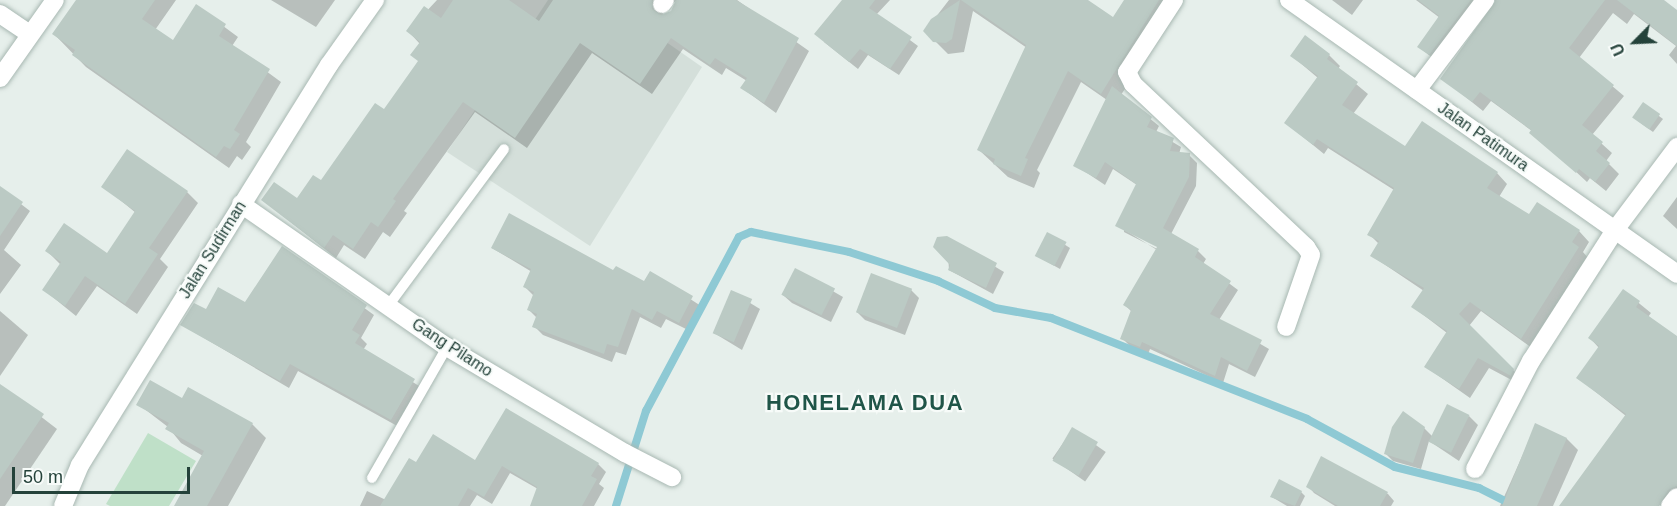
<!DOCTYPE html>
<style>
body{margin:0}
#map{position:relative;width:1677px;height:506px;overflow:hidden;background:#e6efeb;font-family:Arial,sans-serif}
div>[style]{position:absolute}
.built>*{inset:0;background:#d4dfda}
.green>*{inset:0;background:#bfe0c8}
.shadow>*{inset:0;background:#0003;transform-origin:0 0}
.stream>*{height:8px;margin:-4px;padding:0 4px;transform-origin:4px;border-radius:4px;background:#8ec9d4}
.building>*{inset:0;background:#bbcac4;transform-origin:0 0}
.roads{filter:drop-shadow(0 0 2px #a8b8b2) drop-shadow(0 0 2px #a8b8b2)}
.lane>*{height:10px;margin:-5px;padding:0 5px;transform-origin:5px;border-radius:5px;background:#fff}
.street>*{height:18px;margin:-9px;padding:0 9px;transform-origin:9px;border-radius:9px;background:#fff}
.secondary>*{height:18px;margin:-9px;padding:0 9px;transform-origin:9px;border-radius:9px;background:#fff}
span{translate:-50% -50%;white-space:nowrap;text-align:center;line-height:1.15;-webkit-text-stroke:4.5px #f7fbf9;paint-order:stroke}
.street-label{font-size:16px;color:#24423a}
.district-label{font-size:22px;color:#1f5548;font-weight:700;letter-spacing:1.5px}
.north{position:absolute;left:1605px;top:12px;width:60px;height:60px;-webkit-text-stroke:4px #f7fbf9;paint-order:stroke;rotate:246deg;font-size:16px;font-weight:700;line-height:24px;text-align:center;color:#24423a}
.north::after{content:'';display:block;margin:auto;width:21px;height:27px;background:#24423a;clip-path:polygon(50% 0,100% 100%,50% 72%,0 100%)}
.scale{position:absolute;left:12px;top:467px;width:178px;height:27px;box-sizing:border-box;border:3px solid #24423a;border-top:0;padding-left:8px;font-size:18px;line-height:21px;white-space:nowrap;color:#24423a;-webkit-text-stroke:4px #f7fbf9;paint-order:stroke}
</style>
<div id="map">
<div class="built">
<i style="clip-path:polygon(548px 0,606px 0,702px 67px,590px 246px,447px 152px)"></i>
</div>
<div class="green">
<i style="clip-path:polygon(148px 433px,196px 461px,169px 506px,110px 506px,106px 504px)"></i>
</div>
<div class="shadow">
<i style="clip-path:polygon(104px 0,176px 0,155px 30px,174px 42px,196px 6px,238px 37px,232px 46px,281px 82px,246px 142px,251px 147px,242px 160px,237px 156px,229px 168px,86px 67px,54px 34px)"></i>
<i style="clip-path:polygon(271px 0,335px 0,316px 27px)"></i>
<i style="clip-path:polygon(437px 0,678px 0,664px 9px,663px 16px,672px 12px,679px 0,737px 0,809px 51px,776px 113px,742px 88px,747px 81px,726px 68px,722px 75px,683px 49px,652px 94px,592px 53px,527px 148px,475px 112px,404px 211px,407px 213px,390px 237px,383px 232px,365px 259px,344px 245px,336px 258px,263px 200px,297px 200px,321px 183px,384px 111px,419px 62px,420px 44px,408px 31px)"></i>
<i style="clip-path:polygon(844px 0,890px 0,876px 15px,918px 46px,899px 75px,868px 55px,858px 69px,824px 42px)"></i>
<i style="clip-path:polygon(evenodd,949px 0,1086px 0,1113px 19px,1126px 0,1182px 0,1121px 95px,1159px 126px,1156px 132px,1181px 147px,1179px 154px,1189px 155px,1197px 163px,1196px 186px,1171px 234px,1198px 251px,1206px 259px,1203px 264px,1238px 290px,1219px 320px,1269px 349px,1255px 377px,1229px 364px,1223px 383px,1150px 349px,1148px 354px,1130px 346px,1122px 338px,1132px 312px,1125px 305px,1157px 250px,1117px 225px,1137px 185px,1113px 169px,1105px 185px,1075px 165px,1107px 100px,1081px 82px,1037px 170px,1040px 173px,1034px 188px,1008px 177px,979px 150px,1027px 48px,973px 11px,964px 52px,948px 54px,925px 31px,949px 0,1124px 229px,1164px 249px,1163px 252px,1124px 232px,1124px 229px)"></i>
<i style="clip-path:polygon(1332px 0,1363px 0,1352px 15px)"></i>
<i style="clip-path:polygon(1416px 0,1493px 0,1440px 64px,1419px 47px,1440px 18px)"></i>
<i style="clip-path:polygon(1495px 0,1662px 0,1677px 12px,1677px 64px,1669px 55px,1676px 46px,1634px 14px,1627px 24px,1613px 13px,1579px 58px,1624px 96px,1592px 135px,1612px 153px,1606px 161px,1619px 174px,1606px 191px,1590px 178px,1587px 182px,1532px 131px,1491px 101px,1483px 111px,1442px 78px,1496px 7px)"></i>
<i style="clip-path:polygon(1329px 55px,1340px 66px,1338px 69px,1368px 94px,1353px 114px,1406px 148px,1497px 173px,1507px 184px,1499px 197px,1530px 216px,1579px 231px,1589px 242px,1583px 252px,1589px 259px,1532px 348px,1481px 311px,1469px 326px,1524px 381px,1521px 385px,1489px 368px,1470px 398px,1426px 367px,1447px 333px,1413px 307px,1424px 291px,1372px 256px,1379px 244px,1369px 234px,1394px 190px,1328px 148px,1324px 154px,1286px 123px,1318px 78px,1292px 56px)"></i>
<i style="clip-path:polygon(1643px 104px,1663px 119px,1653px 132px,1638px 121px)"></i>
<i style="clip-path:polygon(103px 186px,187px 192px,198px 203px,160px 259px,168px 267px,137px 314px,97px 286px,76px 316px,44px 290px,61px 265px,47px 251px,107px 255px,136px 213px)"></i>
<i style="clip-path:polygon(0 188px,30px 211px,4px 250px,21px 265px,0 294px)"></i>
<i style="clip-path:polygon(1677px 197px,1677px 229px,1663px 216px)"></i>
<i style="clip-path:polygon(1048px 234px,1070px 248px,1060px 269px,1037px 256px)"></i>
<i style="clip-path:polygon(947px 238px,1004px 272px,993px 294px,949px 270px)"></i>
<i style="clip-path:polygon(282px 248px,374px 315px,361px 338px,367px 344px,363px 350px,422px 388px,399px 427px,298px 371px,289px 388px,182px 325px,207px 311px,245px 303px)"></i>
<i style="clip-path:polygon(492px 248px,614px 272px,644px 283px,650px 273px,701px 306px,688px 330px,666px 319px,661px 328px,640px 317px,626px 355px,616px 352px,612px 362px,543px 335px,534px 326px,537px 318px,529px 310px,534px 296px,525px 287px,532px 272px)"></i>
<i style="clip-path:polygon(796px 270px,843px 297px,831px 322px,792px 303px,783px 295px)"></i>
<i style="clip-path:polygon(911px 290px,919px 298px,905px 335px,865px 320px,857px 312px)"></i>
<i style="clip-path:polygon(1624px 291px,1651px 313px,1648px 317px,1677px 338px,1677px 505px,1561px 506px,1626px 416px,1578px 378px,1599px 348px,1590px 338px)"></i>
<i style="clip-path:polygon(732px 292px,760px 309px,742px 350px,714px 333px)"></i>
<i style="clip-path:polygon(0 311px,28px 335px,0 376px)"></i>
<i style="clip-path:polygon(0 385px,57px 429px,5px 506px,0 506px)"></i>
<i style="clip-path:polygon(183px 400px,252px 424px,266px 438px,228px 506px,175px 506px,203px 456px,181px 443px,168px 427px,138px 404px)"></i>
<i style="clip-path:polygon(1469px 416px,1478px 425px,1459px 461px,1429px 441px,1421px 469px,1393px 461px,1386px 454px,1424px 428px,1432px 436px)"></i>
<i style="clip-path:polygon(1536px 425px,1567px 439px,1578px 450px,1553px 506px,1500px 506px)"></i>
<i style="left:1073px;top:429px;width:40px;height:36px;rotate:35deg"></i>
<i style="clip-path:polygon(1322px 458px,1388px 494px,1394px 501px,1391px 506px,1335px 506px,1314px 493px,1308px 486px)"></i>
<i style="clip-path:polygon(476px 462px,598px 464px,606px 472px,599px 484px,604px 488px,594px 506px,531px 506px,538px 489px,510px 473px,492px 504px,477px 495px,470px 506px,360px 506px,367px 491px,386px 500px,417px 464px)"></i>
<i style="clip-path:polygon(1301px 492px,1305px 496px,1300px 506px,1287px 506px,1272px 497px)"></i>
</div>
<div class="stream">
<i style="left:616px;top:506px;width:100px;rotate:-72.5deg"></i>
<i style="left:646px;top:411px;width:197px;rotate:-61.9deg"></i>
<i style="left:739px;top:237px;width:13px;rotate:-23deg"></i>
<i style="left:751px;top:232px;width:100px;rotate:11.5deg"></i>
<i style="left:849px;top:252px;width:94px;rotate:18deg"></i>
<i style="left:938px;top:281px;width:63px;rotate:25.3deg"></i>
<i style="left:995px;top:308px;width:57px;rotate:10.1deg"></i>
<i style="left:1051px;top:318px;width:275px;rotate:21.5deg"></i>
<i style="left:1307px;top:419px;width:100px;rotate:28.6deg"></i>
<i style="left:1395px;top:467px;width:87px;rotate:14deg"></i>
<i style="left:1479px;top:488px;width:40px;rotate:26.6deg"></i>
</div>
<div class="building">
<i style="clip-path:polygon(76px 0,155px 0,142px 19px,173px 40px,196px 4px,226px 24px,219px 36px,270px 69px,234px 130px,240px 134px,230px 149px,224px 146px,216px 157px,72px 55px,75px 50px,52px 34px)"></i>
<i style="clip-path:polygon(453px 0,509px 0,539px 21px,553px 0,652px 0,652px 9px,661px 15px,671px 11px,676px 0,736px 0,799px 38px,764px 103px,740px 88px,747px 78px,715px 58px,710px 65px,671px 38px,640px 84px,580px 43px,515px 138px,463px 102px,393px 199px,396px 201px,378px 227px,371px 222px,353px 249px,333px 235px,324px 248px,261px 200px,274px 182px,297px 198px,313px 175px,321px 180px,375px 103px,384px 109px,418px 61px,410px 55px,420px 42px,406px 31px,424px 6px,441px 18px)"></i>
<i style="clip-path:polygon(842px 0,875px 0,869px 8px,912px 37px,890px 69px,860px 49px,849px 62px,814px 34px)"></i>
<i style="clip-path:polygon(960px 0,952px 39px,946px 43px,933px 42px,923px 31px,931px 19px)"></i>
<i style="clip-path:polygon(961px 0,1088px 0,1113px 17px,1124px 0,1159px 0,1101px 94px,1068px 71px,1025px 158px,1028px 159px,1021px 176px,993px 164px,995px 159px,977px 150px,1026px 45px)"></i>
<i style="clip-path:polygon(1418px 0,1471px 0,1429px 55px,1417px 47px,1439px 16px)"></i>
<i style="clip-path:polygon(1496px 0,1605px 0,1569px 48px,1614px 85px,1582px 125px,1603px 142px,1596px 151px,1610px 163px,1595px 182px,1579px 169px,1576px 173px,1529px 133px,1531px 130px,1480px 92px,1472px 102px,1440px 79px)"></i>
<i style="clip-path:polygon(1617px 0,1664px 0,1677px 10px,1677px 46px)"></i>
<i style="clip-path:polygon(1305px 35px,1330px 54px,1327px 59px,1358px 82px,1342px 105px,1405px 146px,1422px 121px,1498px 172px,1487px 188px,1529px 214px,1537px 202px,1580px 230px,1572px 242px,1579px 247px,1521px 339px,1470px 302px,1459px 314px,1514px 369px,1511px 376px,1478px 358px,1459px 389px,1424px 367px,1447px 331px,1411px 307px,1424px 288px,1370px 256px,1379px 241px,1367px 235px,1394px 188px,1317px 139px,1313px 145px,1284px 123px,1318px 76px,1290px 56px)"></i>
<i style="clip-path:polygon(1112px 86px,1152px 117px,1147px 127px,1174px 138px,1170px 151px,1190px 153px,1189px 177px,1163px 228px,1199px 249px,1195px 257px,1231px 281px,1210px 314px,1262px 340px,1247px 371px,1221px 357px,1215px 376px,1142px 342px,1140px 347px,1120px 339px,1131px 310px,1123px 305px,1157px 247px,1115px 226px,1136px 184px,1105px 162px,1096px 178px,1073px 166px)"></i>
<i style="left:1643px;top:102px;width:21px;height:19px;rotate:35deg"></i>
<i style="clip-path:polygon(127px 149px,188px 191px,149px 248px,158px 254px,125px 304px,85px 276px,65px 306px,42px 290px,61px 262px,45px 251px,64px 223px,107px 253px,135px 211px,101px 187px)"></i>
<i style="clip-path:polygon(0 186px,23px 202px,0 236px)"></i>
<i style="clip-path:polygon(509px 213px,613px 270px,616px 266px,644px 281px,650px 271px,693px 296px,679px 323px,657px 311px,652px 320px,632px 309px,618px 347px,607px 344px,604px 354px,532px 327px,537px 314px,527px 310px,534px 292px,523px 287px,531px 269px,491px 248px)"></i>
<i style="left:1047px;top:232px;width:22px;height:27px;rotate:27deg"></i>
<i style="clip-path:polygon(947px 236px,997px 263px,986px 288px,948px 270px,950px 265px,933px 247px,937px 237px)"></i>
<i style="clip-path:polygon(282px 246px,367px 305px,352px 330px,360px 335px,355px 343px,415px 379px,391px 420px,290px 364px,280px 381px,180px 325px,194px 303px,206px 309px,218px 287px,245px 302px)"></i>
<i style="left:795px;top:268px;width:45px;height:30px;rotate:27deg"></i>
<i style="left:871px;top:273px;width:44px;height:42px;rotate:21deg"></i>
<i style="clip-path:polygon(1623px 289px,1640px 301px,1636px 307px,1677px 336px,1677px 486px,1668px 490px,1659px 506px,1559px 506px,1626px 414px,1576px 378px,1599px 346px,1588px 338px)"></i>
<i style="left:731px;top:290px;width:23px;height:47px;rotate:23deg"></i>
<i style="clip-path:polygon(150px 380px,182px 398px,188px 387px,253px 423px,207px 506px,174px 506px,204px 451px,165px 429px,169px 423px,136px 405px)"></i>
<i style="clip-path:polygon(0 384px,44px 414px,0 479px)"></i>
<i style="left:1447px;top:404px;width:25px;height:42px;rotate:26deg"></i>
<i style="clip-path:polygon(506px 408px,599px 463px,591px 476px,597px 479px,582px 506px,530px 506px,537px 487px,502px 466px,484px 497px,468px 488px,458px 506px,380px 506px,409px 458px,416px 462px,433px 434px,475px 460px)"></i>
<i style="clip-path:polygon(1403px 411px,1425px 427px,1413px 463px,1384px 454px,1392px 427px)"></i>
<i style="clip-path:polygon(1535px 423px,1567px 438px,1537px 506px,1502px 506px)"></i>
<i style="left:1072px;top:427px;width:30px;height:39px;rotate:30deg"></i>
<i style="clip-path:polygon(1321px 456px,1388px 492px,1380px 506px,1338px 506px,1306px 487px)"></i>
<i style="clip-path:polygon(1279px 479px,1302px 491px,1295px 506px,1270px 497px)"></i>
</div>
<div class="roads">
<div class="lane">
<i style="left:388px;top:306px;width:195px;rotate:-53.5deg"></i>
<i style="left:372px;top:478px;width:151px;rotate:-60.2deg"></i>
</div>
<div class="street">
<i style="left:1174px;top:0;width:86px;rotate:123.1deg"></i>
<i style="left:1127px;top:72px;width:13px;rotate:63deg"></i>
<i style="left:1133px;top:84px;width:238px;rotate:43.3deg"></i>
<i style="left:1306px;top:247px;width:9px;rotate:58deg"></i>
<i style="left:1311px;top:255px;width:76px;rotate:109.1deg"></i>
<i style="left:1289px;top:0;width:475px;rotate:35.2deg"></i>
<i style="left:662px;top:4px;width:5px;rotate:-53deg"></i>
<i style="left:0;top:14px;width:36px;rotate:34deg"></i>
<i style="left:0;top:78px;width:95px;rotate:-54.8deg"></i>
<i style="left:1417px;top:90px;width:113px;rotate:-52.9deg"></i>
<i style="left:241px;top:204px;width:251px;rotate:34.8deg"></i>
<i style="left:447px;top:347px;width:207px;rotate:30.8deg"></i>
<i style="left:625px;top:453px;width:53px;rotate:27.1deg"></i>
<i style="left:1475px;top:469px;width:122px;rotate:-62.6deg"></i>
<i style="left:1531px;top:361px;width:156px;rotate:-57.3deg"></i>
<i style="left:1615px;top:230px;width:104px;rotate:-53.2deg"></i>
<i style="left:1670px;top:506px;width:11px;rotate:-52deg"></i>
</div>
<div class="secondary">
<i style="left:63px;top:506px;width:44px;rotate:-67.5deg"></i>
<i style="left:80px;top:465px;width:471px;rotate:-58.1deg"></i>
<i style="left:329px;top:65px;width:80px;rotate:-54.7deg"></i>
</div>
</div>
<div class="street-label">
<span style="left:1483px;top:137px;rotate:35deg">Jalan Patimura</span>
<span style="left:213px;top:250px;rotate:-58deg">Jalan Sudirman</span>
<span style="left:452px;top:348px;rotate:33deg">Gang Pilamo</span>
</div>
<div class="district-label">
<span style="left:865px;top:403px">HONELAMA DUA</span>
</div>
<div class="north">U</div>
<div class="scale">50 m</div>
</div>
